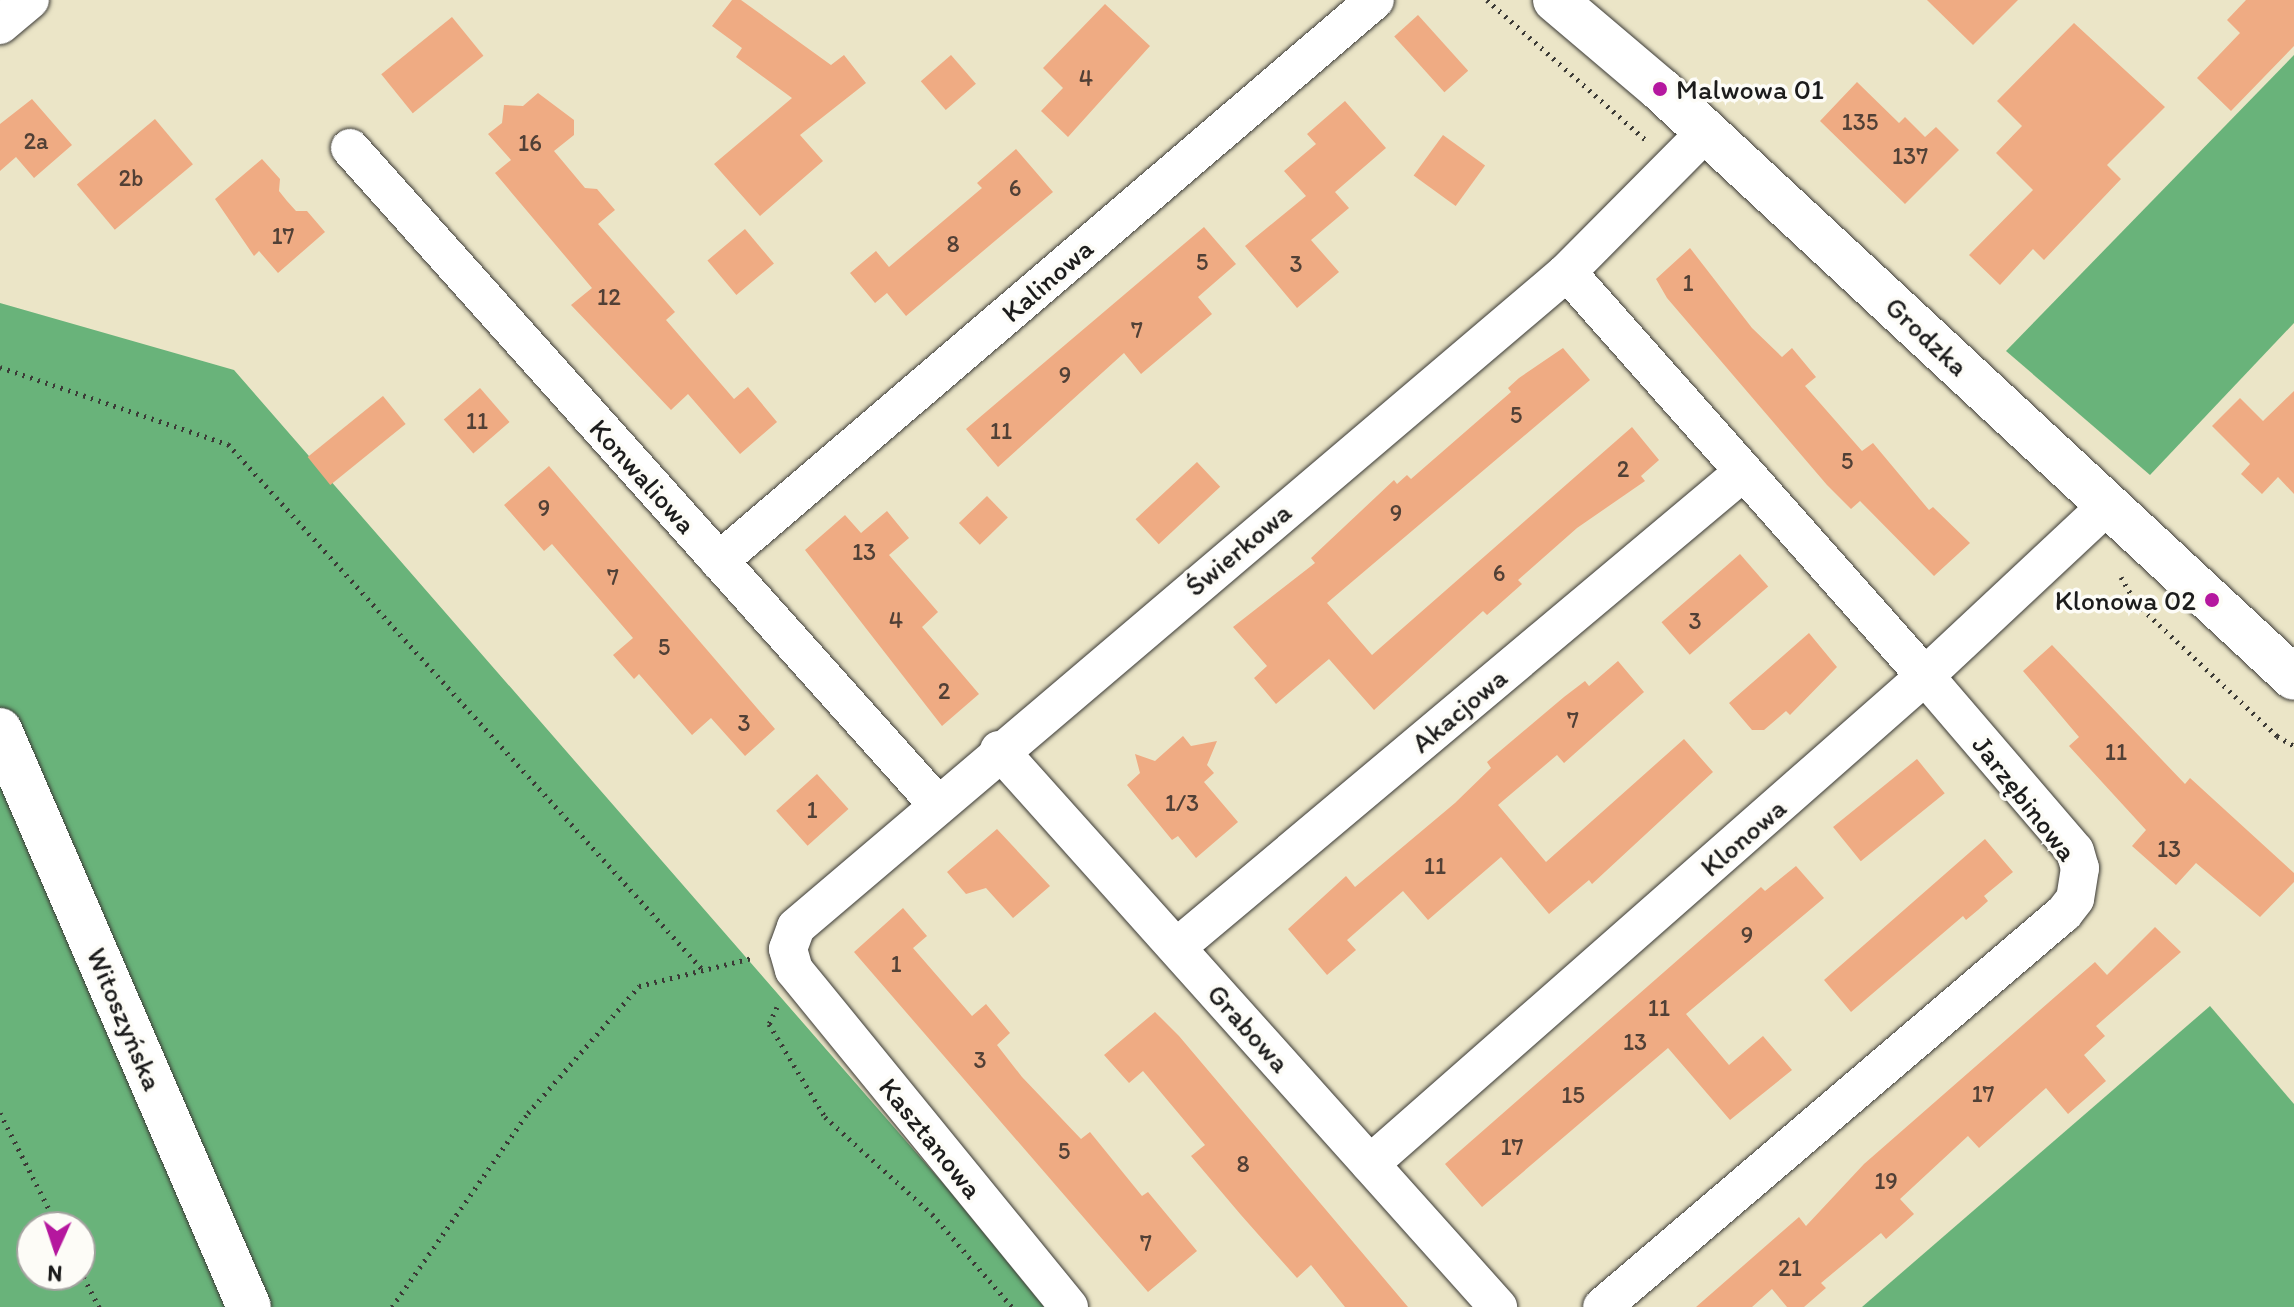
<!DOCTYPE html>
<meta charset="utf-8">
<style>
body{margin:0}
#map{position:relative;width:2294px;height:1307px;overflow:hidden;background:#ebe5c7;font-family:Itim,sans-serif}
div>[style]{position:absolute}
.forest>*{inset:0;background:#69b37a}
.building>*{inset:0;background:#efab83;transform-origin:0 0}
.path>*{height:5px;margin-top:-2.5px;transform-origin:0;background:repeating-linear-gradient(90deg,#3b3a36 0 2px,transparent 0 8px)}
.roads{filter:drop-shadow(0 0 2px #3b3a36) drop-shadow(0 0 2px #3b3a36)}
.minor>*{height:38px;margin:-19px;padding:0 19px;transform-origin:19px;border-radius:19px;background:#fff}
.tertiary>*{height:44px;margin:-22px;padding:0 22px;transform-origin:22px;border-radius:22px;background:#fff}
.dots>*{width:22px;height:22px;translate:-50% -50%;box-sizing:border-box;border:4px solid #fdfcf7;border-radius:50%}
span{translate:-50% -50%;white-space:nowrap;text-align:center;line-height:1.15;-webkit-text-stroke:7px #fdfcf7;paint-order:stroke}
.number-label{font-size:24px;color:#514036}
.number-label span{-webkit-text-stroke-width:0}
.poi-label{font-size:28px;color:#1c1c1c}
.left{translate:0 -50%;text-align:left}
.right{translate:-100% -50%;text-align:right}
.street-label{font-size:28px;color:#1c1c1c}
.north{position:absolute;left:16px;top:1211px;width:80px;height:80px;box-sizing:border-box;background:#fdfcf7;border:2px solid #a3a29f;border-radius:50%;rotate:183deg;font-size:22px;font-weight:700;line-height:32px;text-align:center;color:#1c1c1c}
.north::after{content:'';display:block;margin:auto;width:28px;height:36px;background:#b5179e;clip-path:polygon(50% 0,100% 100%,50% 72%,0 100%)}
</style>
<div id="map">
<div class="forest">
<i style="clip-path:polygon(2294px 55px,2294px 323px,2150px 475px,2006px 351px)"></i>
<i style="clip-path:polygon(evenodd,0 303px,234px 370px,947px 1188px,1044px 1307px,0 1307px,0 303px,32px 1227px,80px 1227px,80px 1275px,32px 1275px,32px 1227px)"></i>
<i style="clip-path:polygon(2210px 1006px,2294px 1104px,2294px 1307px,1862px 1307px)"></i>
</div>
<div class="building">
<i style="clip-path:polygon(732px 0,741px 0,831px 65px,844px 55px,866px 83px,800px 135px,823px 161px,760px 216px,714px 164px,792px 98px,736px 57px,742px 48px,712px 26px)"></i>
<i style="clip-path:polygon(1927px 0,2018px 0,1973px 45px)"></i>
<i style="clip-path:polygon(2246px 0,2294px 0,2294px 46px,2231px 111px,2197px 78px,2240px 33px,2227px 20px)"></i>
<i style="clip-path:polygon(1105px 4px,1150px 46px,1068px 137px,1041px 111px,1063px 88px,1043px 68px)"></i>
<i style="left:1418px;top:15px;width:75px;height:32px;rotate:48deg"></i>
<i style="left:452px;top:17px;width:50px;height:91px;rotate:51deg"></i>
<i style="clip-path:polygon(2074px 23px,2165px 107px,2107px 165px,2121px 179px,2044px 260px,2033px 249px,2000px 285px,1969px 255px,2033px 190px,1996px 153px,2022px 126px,1997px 101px)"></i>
<i style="left:951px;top:55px;width:38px;height:40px;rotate:49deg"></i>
<i style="clip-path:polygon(1857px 82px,1899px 123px,1905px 117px,1925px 137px,1936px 127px,1959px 150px,1905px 204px,1820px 121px)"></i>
<i style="clip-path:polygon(538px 93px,574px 120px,574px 135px,554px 151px,585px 188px,597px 189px,615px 210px,598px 224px,675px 312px,666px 320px,734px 399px,748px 387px,777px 422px,740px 454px,688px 394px,671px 410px,571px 305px,592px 288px,495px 173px,511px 160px,488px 134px,502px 123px,504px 105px,523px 106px)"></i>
<i style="clip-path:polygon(32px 99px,72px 145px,34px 178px,16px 157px,0 171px,0 124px)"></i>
<i style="clip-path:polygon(1345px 101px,1386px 148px,1335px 192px,1349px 208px,1311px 240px,1339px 272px,1297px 308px,1245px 246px,1306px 196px,1284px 171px,1316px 144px,1307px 134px)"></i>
<i style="left:155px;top:119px;width:59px;height:102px;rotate:50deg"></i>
<i style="left:1443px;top:135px;width:52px;height:50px;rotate:36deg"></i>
<i style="clip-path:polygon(1016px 149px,1053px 192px,906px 316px,887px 293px,875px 303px,850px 273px,876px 251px,889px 267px,982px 188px,977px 183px)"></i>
<i style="clip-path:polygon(262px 159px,280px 179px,279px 191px,287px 201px,296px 211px,307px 211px,325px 232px,278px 273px,259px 251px,254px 256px,215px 199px)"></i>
<i style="clip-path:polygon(1204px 227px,1236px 264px,1198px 297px,1212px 314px,1141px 374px,1124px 353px,998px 467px,966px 429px)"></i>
<i style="left:745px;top:229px;width:45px;height:49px;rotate:50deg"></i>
<i style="clip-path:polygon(1690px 248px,1752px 328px,1782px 357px,1792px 348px,1816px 377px,1805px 386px,1862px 451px,1873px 443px,1929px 510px,1933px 507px,1970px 543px,1934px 576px,1860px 501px,1851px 509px,1827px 485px,1667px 298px,1656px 279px)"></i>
<i style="clip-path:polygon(1563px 348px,1590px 380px,1327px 603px,1372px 655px,1632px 427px,1659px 460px,1641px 476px,1645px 481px,1577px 528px,1518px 580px,1522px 584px,1487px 615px,1483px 611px,1374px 710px,1329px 659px,1276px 704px,1254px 678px,1267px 666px,1233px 627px,1315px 563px,1311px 558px,1394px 480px,1397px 484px,1407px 475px,1411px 479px,1511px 392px,1508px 388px,1519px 378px)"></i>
<i style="left:480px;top:388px;width:45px;height:48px;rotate:49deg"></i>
<i style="clip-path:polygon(2294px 391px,2294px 494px,2278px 477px,2262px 494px,2241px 474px,2250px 464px,2212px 426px,2240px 398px,2263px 421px)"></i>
<i style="left:383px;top:396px;width:36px;height:97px;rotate:51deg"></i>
<i style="left:1197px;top:462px;width:34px;height:84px;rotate:47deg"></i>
<i style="clip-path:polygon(549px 466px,775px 729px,745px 756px,711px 718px,692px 735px,639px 674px,634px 679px,613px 655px,633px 638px,552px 544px,544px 551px,504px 505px)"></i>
<i style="left:987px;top:496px;width:30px;height:39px;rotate:46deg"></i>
<i style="clip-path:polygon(887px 511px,909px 538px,889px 555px,938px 612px,922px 627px,979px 694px,942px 726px,805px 550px,845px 515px,861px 533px)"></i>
<i style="left:1740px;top:554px;width:43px;height:104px;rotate:49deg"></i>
<i style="clip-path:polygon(1809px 633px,1837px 667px,1790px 715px,1786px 711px,1764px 730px,1752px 730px,1729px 703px)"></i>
<i style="clip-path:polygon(2052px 645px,2185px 784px,2190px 778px,2294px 873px,2294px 882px,2260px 917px,2196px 863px,2176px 885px,2132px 846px,2146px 830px,2069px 746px,2079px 737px,2023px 671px)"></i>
<i style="clip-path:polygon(1618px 661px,1644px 692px,1564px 763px,1557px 755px,1498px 805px,1546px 862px,1684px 739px,1713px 772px,1592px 884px,1589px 880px,1549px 914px,1501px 857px,1428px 920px,1403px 891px,1347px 940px,1356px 950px,1327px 975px,1288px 929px,1346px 876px,1355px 887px,1455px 803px,1491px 768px,1487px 762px,1564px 697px,1585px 681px,1589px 686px)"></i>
<i style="clip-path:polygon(1183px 736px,1191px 746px,1217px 741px,1207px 765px,1214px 773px,1204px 782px,1238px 822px,1196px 858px,1178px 836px,1172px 840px,1127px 785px,1140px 773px,1135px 754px,1155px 761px)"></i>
<i style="left:1917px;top:759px;width:44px;height:108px;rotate:51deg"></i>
<i style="left:817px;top:774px;width:47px;height:55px;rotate:48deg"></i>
<i style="clip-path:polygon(997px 829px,1050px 886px,1013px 918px,986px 888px,966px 894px,947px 872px)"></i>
<i style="clip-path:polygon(1985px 839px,2013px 872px,1984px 896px,1988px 901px,1978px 910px,1966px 920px,1963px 916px,1851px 1012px,1824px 980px)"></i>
<i style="clip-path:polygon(1796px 866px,1824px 898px,1686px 1014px,1729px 1065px,1763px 1036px,1792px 1070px,1730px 1120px,1668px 1048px,1482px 1207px,1445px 1164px,1761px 887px,1765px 891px)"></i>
<i style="clip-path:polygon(903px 908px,927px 936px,913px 948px,972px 1016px,986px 1004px,1010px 1033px,997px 1045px,1022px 1077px,1081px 1139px,1090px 1132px,1142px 1196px,1148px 1192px,1197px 1251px,1148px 1292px,854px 952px)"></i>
<i style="clip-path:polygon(2155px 927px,2181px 952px,2096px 1026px,2105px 1036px,2084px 1055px,2106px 1081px,2068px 1114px,2046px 1088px,1979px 1148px,1968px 1136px,1900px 1199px,1914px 1214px,1886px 1239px,1881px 1233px,1821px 1283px,1826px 1288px,1804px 1307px,1787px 1307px,1772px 1289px,1752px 1307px,1696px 1307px,1799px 1217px,1806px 1226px,1864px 1164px,2095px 962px,2107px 975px)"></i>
<i style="clip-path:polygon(1155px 1012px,1179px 1036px,1408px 1307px,1345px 1307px,1311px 1265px,1297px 1278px,1241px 1215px,1191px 1156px,1205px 1145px,1143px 1071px,1129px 1083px,1104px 1055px)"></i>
</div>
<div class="path">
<i style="left:1487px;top:0;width:213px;rotate:41.4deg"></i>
<i style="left:0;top:367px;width:241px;rotate:18.7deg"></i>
<i style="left:228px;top:444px;width:709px;rotate:47.92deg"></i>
<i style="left:2121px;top:577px;width:30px;rotate:60deg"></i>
<i style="left:2136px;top:603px;width:194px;rotate:43.3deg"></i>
<i style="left:2277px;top:736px;width:20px;rotate:30deg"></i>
<i style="left:777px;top:1007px;width:19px;rotate:115deg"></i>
<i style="left:769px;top:1024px;width:109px;rotate:58.9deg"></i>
<i style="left:825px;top:1117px;width:144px;rotate:42.2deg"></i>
<i style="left:932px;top:1214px;width:123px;rotate:49.3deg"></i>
<i style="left:0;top:1113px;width:128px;rotate:63deg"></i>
<i style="left:80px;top:1270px;width:42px;rotate:62.8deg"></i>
<i style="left:392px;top:1307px;width:237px;rotate:-55deg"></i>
<i style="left:528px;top:1113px;width:169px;rotate:-48.8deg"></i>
<i style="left:639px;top:986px;width:116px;rotate:-13.9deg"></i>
</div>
<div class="roads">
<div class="minor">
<i style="left:0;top:25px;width:39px;rotate:-40deg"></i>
<i style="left:350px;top:148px;width:880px;rotate:48.18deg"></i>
<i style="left:1567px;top:272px;width:540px;rotate:48.45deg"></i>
<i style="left:1925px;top:676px;width:230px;rotate:49.4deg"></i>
<i style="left:2075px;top:851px;width:18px;rotate:74deg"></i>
<i style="left:2080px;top:868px;width:31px;rotate:99deg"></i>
<i style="left:2075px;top:899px;width:18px;rotate:128deg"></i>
<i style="left:2064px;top:913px;width:607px;rotate:139.54deg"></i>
<i style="left:719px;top:561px;width:863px;rotate:-40.54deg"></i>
<i style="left:999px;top:750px;width:748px;rotate:48.14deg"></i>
<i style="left:1177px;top:947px;width:737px;rotate:-39.99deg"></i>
<i style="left:1370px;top:1164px;width:739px;rotate:-41.32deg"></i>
<i style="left:1925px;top:676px;width:252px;rotate:-43.1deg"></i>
<i style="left:1069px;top:1307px;width:435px;rotate:-129.2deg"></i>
<i style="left:794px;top:970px;width:22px;rotate:-106deg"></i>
<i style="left:788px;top:949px;width:23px;rotate:-70deg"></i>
<i style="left:796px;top:927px;width:1012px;rotate:-40.35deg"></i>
<i style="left:1567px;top:272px;width:197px;rotate:-45.2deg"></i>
</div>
<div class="tertiary">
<i style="left:1555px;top:0;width:138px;rotate:40.3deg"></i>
<i style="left:1660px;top:89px;width:865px;rotate:42.89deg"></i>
<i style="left:0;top:730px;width:628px;rotate:66.66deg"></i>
</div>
</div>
<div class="dots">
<i style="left:1660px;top:89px;background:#b5179e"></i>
<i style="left:2212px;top:600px;background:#b5179e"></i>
</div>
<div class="number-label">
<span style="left:1086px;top:78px">4</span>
<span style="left:1860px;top:122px">135</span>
<span style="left:36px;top:141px">2a</span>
<span style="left:530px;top:143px">16</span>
<span style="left:1910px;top:156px">137</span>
<span style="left:131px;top:178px">2b</span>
<span style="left:1015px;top:188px">6</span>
<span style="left:283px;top:236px">17</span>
<span style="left:953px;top:244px">8</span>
<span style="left:1202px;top:262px">5</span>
<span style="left:1296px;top:264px">3</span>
<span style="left:1688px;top:283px">1</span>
<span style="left:609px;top:297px">12</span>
<span style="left:1137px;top:330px">7</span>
<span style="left:1065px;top:375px">9</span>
<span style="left:1516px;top:415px">5</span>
<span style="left:477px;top:421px">11</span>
<span style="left:1001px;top:431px">11</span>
<span style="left:1847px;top:461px">5</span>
<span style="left:1623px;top:469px">2</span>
<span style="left:544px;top:508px">9</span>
<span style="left:1396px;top:513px">9</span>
<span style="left:864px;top:552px">13</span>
<span style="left:1499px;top:573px">6</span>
<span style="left:613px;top:577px">7</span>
<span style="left:896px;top:620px">4</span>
<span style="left:1695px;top:621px">3</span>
<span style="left:664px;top:647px">5</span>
<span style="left:944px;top:691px">2</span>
<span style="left:1573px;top:720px">7</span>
<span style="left:744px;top:723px">3</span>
<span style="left:2116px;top:752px">11</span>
<span style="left:1182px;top:803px">1/3</span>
<span style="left:812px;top:810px">1</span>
<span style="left:2169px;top:849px">13</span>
<span style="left:1435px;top:866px">11</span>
<span style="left:1747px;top:935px">9</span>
<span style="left:896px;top:964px">1</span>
<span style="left:1659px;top:1008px">11</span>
<span style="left:1635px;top:1042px">13</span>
<span style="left:980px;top:1060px">3</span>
<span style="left:1983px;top:1094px">17</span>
<span style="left:1573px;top:1095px">15</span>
<span style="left:1512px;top:1147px">17</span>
<span style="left:1064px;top:1151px">5</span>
<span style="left:1243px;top:1164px">8</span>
<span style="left:1886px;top:1181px">19</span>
<span style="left:1146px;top:1243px">7</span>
<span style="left:1790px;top:1268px">21</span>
</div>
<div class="poi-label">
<span class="left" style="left:1676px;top:89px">Malwowa 01</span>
<span class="right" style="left:2196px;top:600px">Klonowa 02</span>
</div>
<div class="street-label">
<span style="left:1047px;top:280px;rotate:-41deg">Kalinowa</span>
<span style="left:1927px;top:336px;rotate:43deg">Grodzka</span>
<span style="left:643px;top:476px;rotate:48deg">Konwaliowa</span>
<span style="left:1238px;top:549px;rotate:-40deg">Świerkowa</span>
<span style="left:1459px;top:710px;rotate:-40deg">Akacjowa</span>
<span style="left:2025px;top:798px;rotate:52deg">Jarzębinowa</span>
<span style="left:1743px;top:837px;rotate:-41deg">Klonowa</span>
<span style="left:125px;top:1019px;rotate:67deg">Witoszyńska</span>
<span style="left:1249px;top:1028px;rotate:48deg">Grabowa</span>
<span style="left:931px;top:1138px;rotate:51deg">Kasztanowa</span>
</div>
<div class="north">N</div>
</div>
